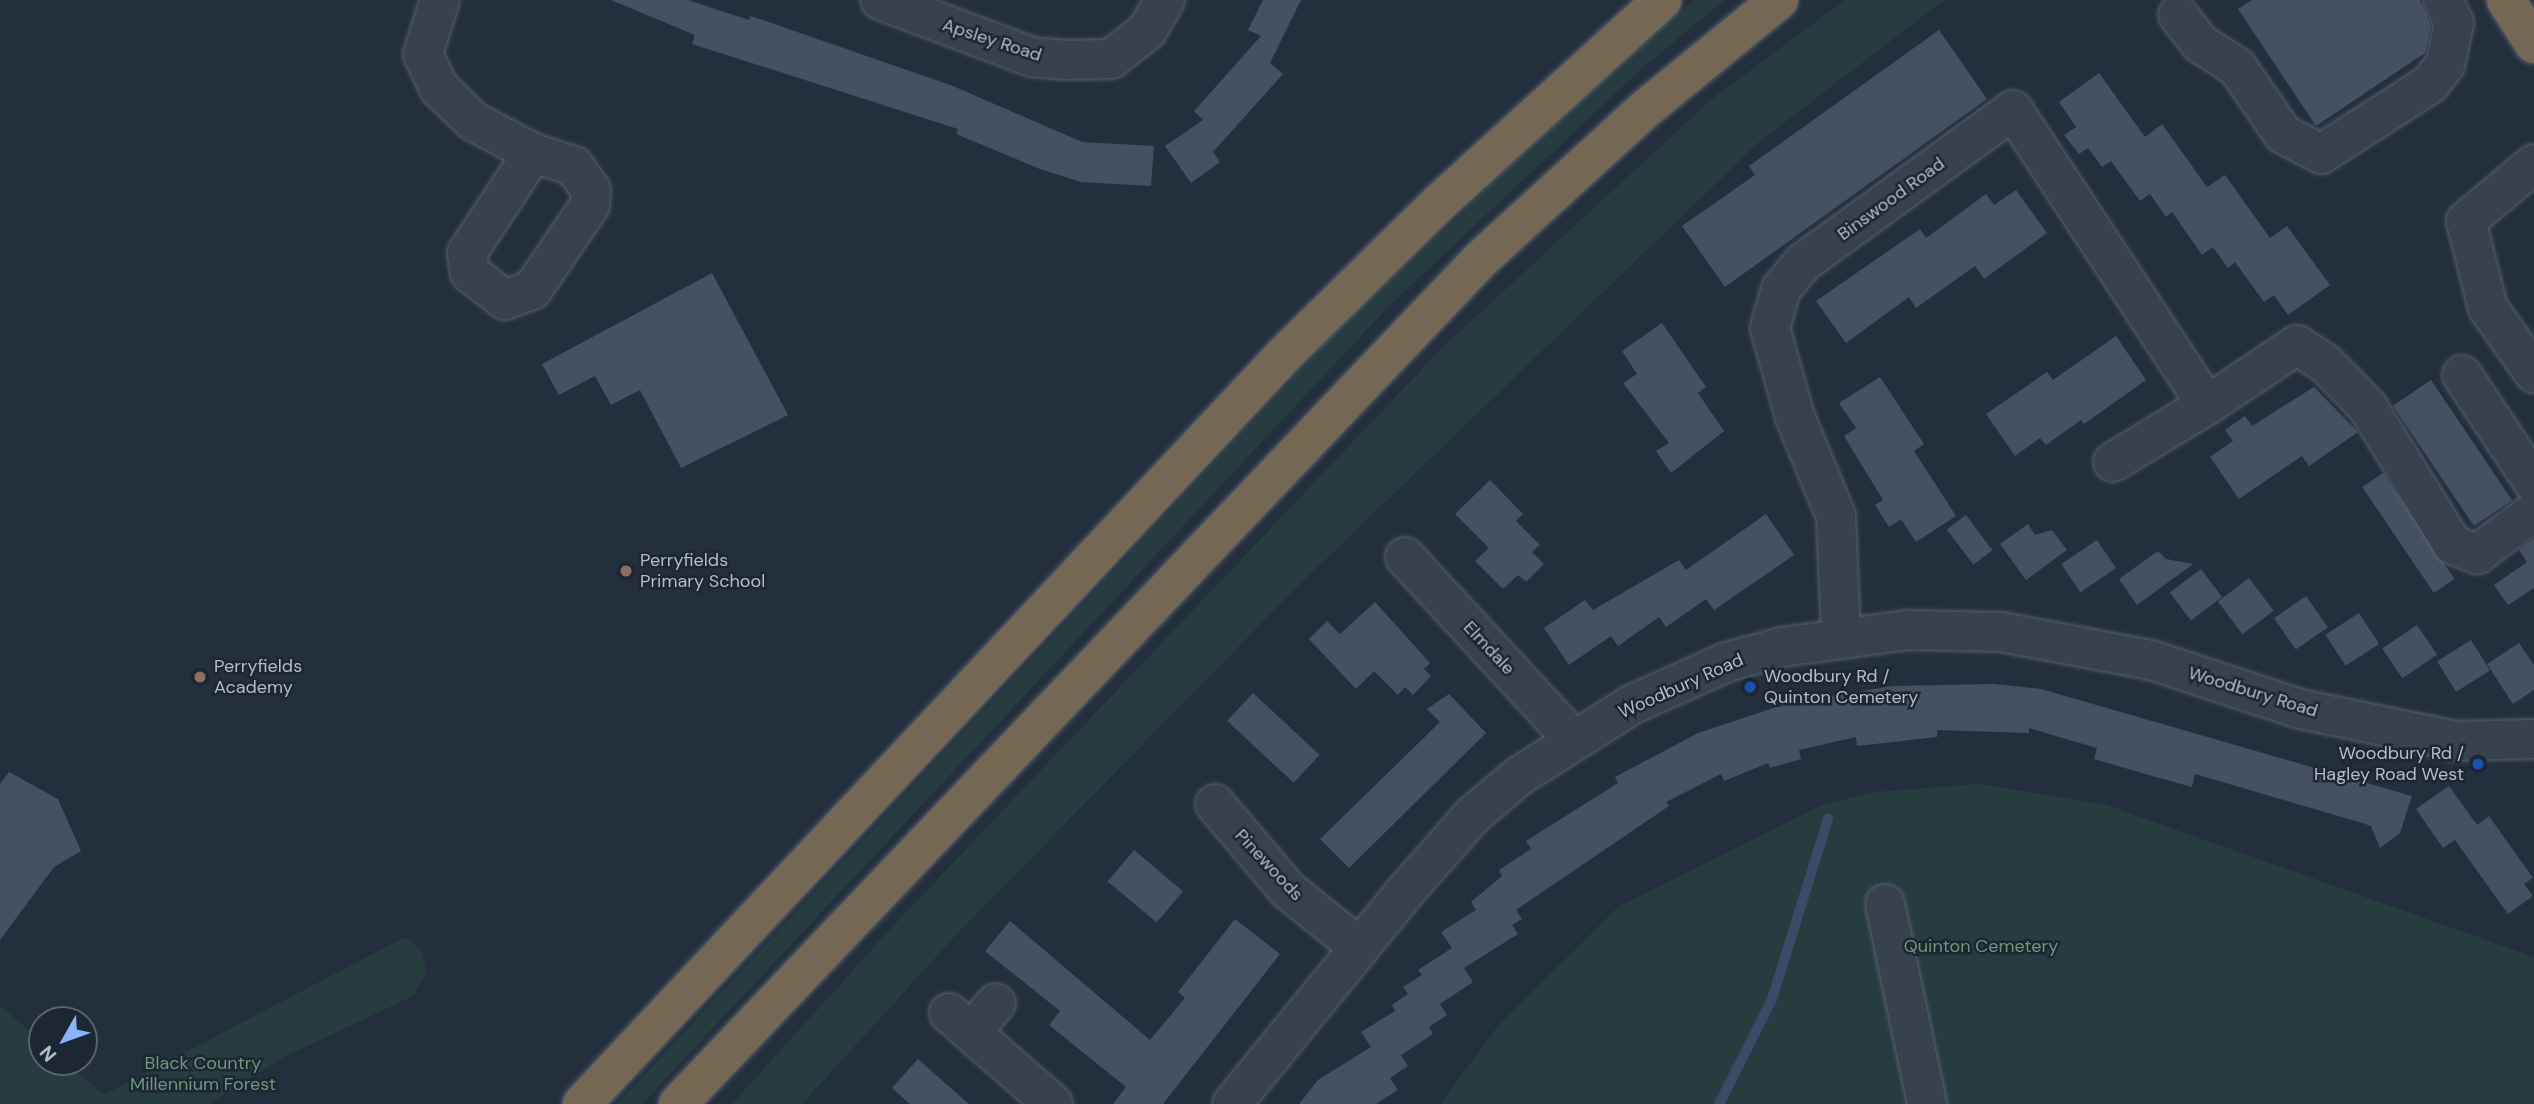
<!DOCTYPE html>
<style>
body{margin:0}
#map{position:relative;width:2534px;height:1104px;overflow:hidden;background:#242f3e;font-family:"DM Sans",sans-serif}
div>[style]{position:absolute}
.green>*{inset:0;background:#263c3f}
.stream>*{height:10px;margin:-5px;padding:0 5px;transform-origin:5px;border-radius:5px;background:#394c67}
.building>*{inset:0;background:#455162;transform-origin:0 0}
.roads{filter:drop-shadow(0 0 2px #565f6c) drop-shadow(0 0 2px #565f6c)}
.minor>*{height:38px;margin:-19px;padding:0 19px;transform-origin:19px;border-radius:19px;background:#38414e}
.highway>*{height:38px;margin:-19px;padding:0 19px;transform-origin:19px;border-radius:19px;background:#746855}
.dots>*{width:19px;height:19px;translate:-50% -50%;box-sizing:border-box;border:4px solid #1d2633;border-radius:50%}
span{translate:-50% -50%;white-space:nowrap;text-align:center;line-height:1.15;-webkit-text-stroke:5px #1d2633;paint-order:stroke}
.street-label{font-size:18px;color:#b4bcc9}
.poi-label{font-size:18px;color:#b4bcc9}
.left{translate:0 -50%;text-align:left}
.right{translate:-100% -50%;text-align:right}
.park-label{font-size:18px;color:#6b9a76}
.north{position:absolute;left:28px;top:1006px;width:70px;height:70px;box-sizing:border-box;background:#1d2633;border:2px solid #59626f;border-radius:50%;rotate:230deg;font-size:19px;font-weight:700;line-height:28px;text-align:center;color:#b4bcc9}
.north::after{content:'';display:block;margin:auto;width:24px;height:32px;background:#8ab4f8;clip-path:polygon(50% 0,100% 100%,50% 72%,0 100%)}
</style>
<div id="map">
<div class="green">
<i style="clip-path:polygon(1695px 0,1724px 0,1640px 70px,1389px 306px,642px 1104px,617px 1104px,1333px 335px,1603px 78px)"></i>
<i style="clip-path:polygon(1845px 0,1944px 0,1759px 142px,1298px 586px,955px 936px,802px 1104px,732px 1104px,894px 925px,1441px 349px,1712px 99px)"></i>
<i style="clip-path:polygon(1979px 784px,2104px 804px,2534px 957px,2534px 1104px,1440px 1104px,1497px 1027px,1618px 907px,1822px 805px,1873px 792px)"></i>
<i style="clip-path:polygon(405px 937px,421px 949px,427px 971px,413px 996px,282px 1058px,209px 1104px,0 1104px,0 1006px,42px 1042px,42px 1062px,66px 1062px,104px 1095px)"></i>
</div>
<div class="stream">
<i style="left:1719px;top:1104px;width:118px;rotate:-63.2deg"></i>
<i style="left:1772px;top:999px;width:189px;rotate:-72.7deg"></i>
</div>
<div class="building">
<i style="clip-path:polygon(611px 0,688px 0,749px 20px,751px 16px,953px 86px,1082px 142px,1154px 146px,1151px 186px,1081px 182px,1040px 169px,956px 134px,958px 129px,692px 44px,695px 35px)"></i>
<i style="clip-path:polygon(1263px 0,1301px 0,1270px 63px,1283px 74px,1213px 152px,1220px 162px,1191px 183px,1165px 146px,1203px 120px,1194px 111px,1261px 36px,1248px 30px)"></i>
<i style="clip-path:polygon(2252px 0,2420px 0,2431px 26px,2425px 53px,2316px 126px,2238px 9px)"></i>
<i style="clip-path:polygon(1939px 30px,1987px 99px,1725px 287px,1682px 226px,1755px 175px,1749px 166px)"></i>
<i style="clip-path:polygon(2099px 73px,2145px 137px,2162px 124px,2207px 187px,2225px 175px,2270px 238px,2287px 226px,2330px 285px,2288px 315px,2274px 295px,2264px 302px,2235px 262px,2228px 268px,2213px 247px,2202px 255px,2172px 212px,2166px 217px,2150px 194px,2140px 201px,2111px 161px,2102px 167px,2088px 148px,2079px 154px,2064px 135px,2076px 127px,2059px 102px)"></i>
<i style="clip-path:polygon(2016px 190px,2047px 233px,1984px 279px,1975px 266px,1916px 308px,1909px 297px,1846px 343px,1816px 301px,1920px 229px,1926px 238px,1986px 194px,1994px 205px)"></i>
<i style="clip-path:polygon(712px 273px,788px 415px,681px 468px,640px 390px,611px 405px,595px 376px,559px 395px,542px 364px)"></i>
<i style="clip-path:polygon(1662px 323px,1706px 387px,1698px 393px,1724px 431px,1671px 473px,1656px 451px,1669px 443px,1623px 383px,1637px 374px,1622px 351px)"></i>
<i style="clip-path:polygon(2116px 336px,2146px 380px,2084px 424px,2081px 420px,2046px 445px,2040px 438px,2015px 456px,1986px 414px,2047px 372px,2053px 380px)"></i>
<i style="clip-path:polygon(1880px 377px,1924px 444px,1914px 451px,1956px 516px,1916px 542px,1901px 519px,1889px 527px,1875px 505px,1883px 500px,1844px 436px,1856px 428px,1839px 403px)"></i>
<i style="left:2431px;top:380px;width:145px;height:46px;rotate:56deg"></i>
<i style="clip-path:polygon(2314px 387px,2358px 432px,2309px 466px,2302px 456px,2239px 499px,2210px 457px,2233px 441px,2225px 430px,2245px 416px,2252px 426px)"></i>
<i style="left:2383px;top:473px;width:128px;height:25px;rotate:56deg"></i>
<i style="clip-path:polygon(1490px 480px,1523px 514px,1516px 521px,1540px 545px,1532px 552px,1544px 564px,1526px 582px,1518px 575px,1503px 589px,1475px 561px,1489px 548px,1455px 514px)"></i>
<i style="clip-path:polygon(1766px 514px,1794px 555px,1714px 610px,1706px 599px,1666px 627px,1659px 617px,1618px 646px,1611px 636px,1569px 665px,1544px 628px,1585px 600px,1593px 610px,1679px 560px,1686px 570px)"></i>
<i style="left:1966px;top:515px;width:44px;height:24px;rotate:53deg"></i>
<i style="clip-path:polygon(2028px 524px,2035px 535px,2052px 530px,2067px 550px,2026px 580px,2000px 544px)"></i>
<i style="clip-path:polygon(2534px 539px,2534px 588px,2508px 605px,2494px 585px,2527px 562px,2519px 550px)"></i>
<i style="left:2097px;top:540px;width:34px;height:43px;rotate:56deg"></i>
<i style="clip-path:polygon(2158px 551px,2166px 559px,2193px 564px,2137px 605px,2119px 579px)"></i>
<i style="left:2201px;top:569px;width:35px;height:39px;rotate:53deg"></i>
<i style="left:2249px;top:578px;width:41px;height:39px;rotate:53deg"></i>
<i style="left:2306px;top:596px;width:38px;height:39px;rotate:55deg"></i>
<i style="clip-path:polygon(1375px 602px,1430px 663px,1424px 669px,1431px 676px,1413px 695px,1405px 687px,1398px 695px,1374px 671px,1356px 689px,1309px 639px,1327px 621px,1340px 634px)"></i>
<i style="left:2359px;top:613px;width:37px;height:40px;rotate:57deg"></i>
<i style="left:2417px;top:625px;width:36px;height:42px;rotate:56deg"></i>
<i style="left:2471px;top:640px;width:36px;height:40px;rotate:58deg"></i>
<i style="clip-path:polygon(2519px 643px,2534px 665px,2534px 690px,2513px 704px,2487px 664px)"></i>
<i style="clip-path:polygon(1994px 684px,2041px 689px,2412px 796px,2400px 833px,2380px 848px,2371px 826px,2359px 822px,2195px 774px,2192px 787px,2152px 776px,2094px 759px,2097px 748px,2029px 728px,2029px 733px,1937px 730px,1937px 737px,1857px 746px,1856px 737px,1799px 750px,1801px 759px,1770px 768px,1768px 763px,1724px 781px,1721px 774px,1666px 802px,1669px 806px,1516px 910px,1522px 919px,1512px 925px,1518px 934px,1464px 968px,1473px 982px,1440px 1004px,1447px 1015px,1429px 1027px,1433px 1034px,1401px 1055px,1408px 1066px,1390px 1078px,1398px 1090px,1376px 1104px,1299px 1104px,1318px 1080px,1371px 1047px,1361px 1032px,1395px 1011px,1392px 1005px,1408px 994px,1403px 987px,1422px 975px,1418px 970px,1452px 948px,1441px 932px,1476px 910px,1471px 902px,1502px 876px,1499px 870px,1531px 849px,1526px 841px,1618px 783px,1615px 777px,1698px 733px,1785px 704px,1892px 686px)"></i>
<i style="left:1253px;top:693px;width:91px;height:38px;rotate:43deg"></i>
<i style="clip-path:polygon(1449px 694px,1486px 733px,1349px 868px,1320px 839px,1440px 722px,1427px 709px)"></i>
<i style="clip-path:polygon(9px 772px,58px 799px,81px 851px,54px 867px,0 940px,0 784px)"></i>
<i style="clip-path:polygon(2449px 786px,2477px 825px,2489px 816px,2533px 878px,2524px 884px,2533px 896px,2508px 914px,2455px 840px,2443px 848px,2416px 809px)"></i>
<i style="left:1134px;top:850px;width:64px;height:41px;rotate:40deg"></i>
<i style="clip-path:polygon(1235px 919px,1280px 954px,1163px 1104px,1113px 1104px,1126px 1087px,1049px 1025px,1060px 1011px,985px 951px,1010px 921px,1150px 1040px,1185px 998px,1178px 992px)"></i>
<i style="clip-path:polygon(918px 1059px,946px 1084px,969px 1104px,910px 1104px,892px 1088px)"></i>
</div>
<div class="roads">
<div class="minor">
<i style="left:440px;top:0;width:57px;rotate:107.5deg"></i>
<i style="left:423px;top:54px;width:38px;rotate:65deg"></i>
<i style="left:439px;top:88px;width:47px;rotate:44.1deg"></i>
<i style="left:473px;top:121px;width:68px;rotate:28.1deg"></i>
<i style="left:533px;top:153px;width:43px;rotate:17.6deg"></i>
<i style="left:574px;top:166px;width:29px;rotate:55deg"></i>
<i style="left:591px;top:190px;width:15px;rotate:94deg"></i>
<i style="left:590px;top:205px;width:103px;rotate:124.3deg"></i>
<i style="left:532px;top:290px;width:29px;rotate:160deg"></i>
<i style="left:505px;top:300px;width:44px;rotate:-142.4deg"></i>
<i style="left:470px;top:273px;width:20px;rotate:-99deg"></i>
<i style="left:467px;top:253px;width:120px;rotate:-56.6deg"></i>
<i style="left:880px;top:0;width:162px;rotate:20.6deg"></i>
<i style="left:1032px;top:57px;width:34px;rotate:5deg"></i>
<i style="left:1066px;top:60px;width:45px;rotate:-1.3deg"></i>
<i style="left:1111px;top:59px;width:46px;rotate:-37.9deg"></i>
<i style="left:1147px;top:31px;width:36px;rotate:-60deg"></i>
<i style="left:2178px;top:15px;width:37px;rotate:52deg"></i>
<i style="left:2201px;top:44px;width:43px;rotate:32.6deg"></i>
<i style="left:2237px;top:67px;width:81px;rotate:55.5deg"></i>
<i style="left:2283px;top:134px;width:43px;rotate:27.8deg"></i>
<i style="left:2321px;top:154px;width:130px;rotate:-32.7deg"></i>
<i style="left:2430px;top:84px;width:24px;rotate:-52deg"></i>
<i style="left:2445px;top:65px;width:43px;rotate:-77.9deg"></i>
<i style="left:2454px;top:23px;width:25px;rotate:-116deg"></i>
<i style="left:2534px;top:164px;width:89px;rotate:140deg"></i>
<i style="left:2466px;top:221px;width:90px;rotate:75.8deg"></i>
<i style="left:2488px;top:308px;width:80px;rotate:54.7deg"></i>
<i style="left:2462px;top:375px;width:130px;rotate:56.3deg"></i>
<i style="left:2207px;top:405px;width:108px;rotate:-33.7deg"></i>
<i style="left:2297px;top:345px;width:33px;rotate:33deg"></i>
<i style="left:2325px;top:363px;width:60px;rotate:45.7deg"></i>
<i style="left:2367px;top:406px;width:163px;rotate:58.3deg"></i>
<i style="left:2453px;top:545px;width:26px;rotate:21deg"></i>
<i style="left:2477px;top:554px;width:71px;rotate:-36.4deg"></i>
<i style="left:1405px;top:557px;width:248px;rotate:47.3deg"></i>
<i style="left:1841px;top:635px;width:119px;rotate:-92.4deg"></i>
<i style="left:1836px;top:516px;width:107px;rotate:-112.5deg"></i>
<i style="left:1795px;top:417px;width:92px;rotate:-105.7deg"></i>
<i style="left:1770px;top:328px;width:41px;rotate:-74.2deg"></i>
<i style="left:1781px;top:289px;width:35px;rotate:-50deg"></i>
<i style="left:1804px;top:262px;width:258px;rotate:-36deg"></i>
<i style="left:2013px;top:110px;width:353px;rotate:56.7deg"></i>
<i style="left:2207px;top:405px;width:110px;rotate:148.8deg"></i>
<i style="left:1215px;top:804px;width:113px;rotate:49.7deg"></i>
<i style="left:1288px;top:890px;width:92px;rotate:38.9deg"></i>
<i style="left:1885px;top:904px;width:204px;rotate:78.1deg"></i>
<i style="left:949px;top:1013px;width:138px;rotate:41.2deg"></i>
<i style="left:971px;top:1032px;width:38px;rotate:-49deg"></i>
<i style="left:1232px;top:1104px;width:271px;rotate:-50.8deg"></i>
<i style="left:1403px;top:894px;width:106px;rotate:-48.5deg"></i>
<i style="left:1473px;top:815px;width:60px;rotate:-40.3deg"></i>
<i style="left:1519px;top:776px;width:135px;rotate:-32.3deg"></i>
<i style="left:1633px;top:704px;width:103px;rotate:-24.1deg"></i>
<i style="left:1727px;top:662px;width:57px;rotate:-15.3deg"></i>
<i style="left:1782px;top:647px;width:126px;rotate:-7.7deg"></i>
<i style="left:1907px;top:630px;width:94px;rotate:1.2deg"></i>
<i style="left:2001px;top:632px;width:153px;rotate:10.6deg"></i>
<i style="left:2151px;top:660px;width:157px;rotate:18.2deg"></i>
<i style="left:2300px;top:709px;width:159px;rotate:11.6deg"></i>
<i style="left:2456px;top:741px;width:78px;rotate:-1.5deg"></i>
</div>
<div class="highway">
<i style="left:2506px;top:0;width:52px;rotate:57.5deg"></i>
<i style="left:582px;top:1104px;width:1028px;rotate:-46.85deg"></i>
<i style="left:1285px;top:354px;width:214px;rotate:-44.4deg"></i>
<i style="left:1438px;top:204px;width:303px;rotate:-42.3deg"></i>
<i style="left:678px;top:1104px;width:1164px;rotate:-46.46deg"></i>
<i style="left:1480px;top:260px;width:222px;rotate:-42.4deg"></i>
<i style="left:1644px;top:110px;width:174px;rotate:-39.2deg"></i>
</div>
</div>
<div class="dots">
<i style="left:626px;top:571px;background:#8d6e63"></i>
<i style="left:200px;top:677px;background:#8d6e63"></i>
<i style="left:1750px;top:687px;background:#1a4fb4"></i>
<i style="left:2478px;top:764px;background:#1a4fb4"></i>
</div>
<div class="street-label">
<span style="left:992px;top:40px;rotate:18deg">Apsley Road</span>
<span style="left:1891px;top:199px;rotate:-36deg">Binswood Road</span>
<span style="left:1489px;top:648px;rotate:47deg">Elmdale</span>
<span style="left:1681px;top:686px;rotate:-24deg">Woodbury Road</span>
<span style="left:2253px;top:692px;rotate:17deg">Woodbury Road</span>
<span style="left:1269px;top:865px;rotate:47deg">Pinewoods</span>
</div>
<div class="poi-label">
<span class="left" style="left:640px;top:571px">Perryfields<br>Primary School</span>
<span class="left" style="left:214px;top:677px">Perryfields<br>Academy</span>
<span class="left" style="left:1764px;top:687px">Woodbury Rd /<br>Quinton Cemetery</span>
<span class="right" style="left:2464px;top:764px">Woodbury Rd /<br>Hagley Road West</span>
</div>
<div class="park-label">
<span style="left:1981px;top:946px">Quinton Cemetery</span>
<span style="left:203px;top:1074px">Black Country<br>Millennium Forest</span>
</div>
<div class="north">N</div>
</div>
